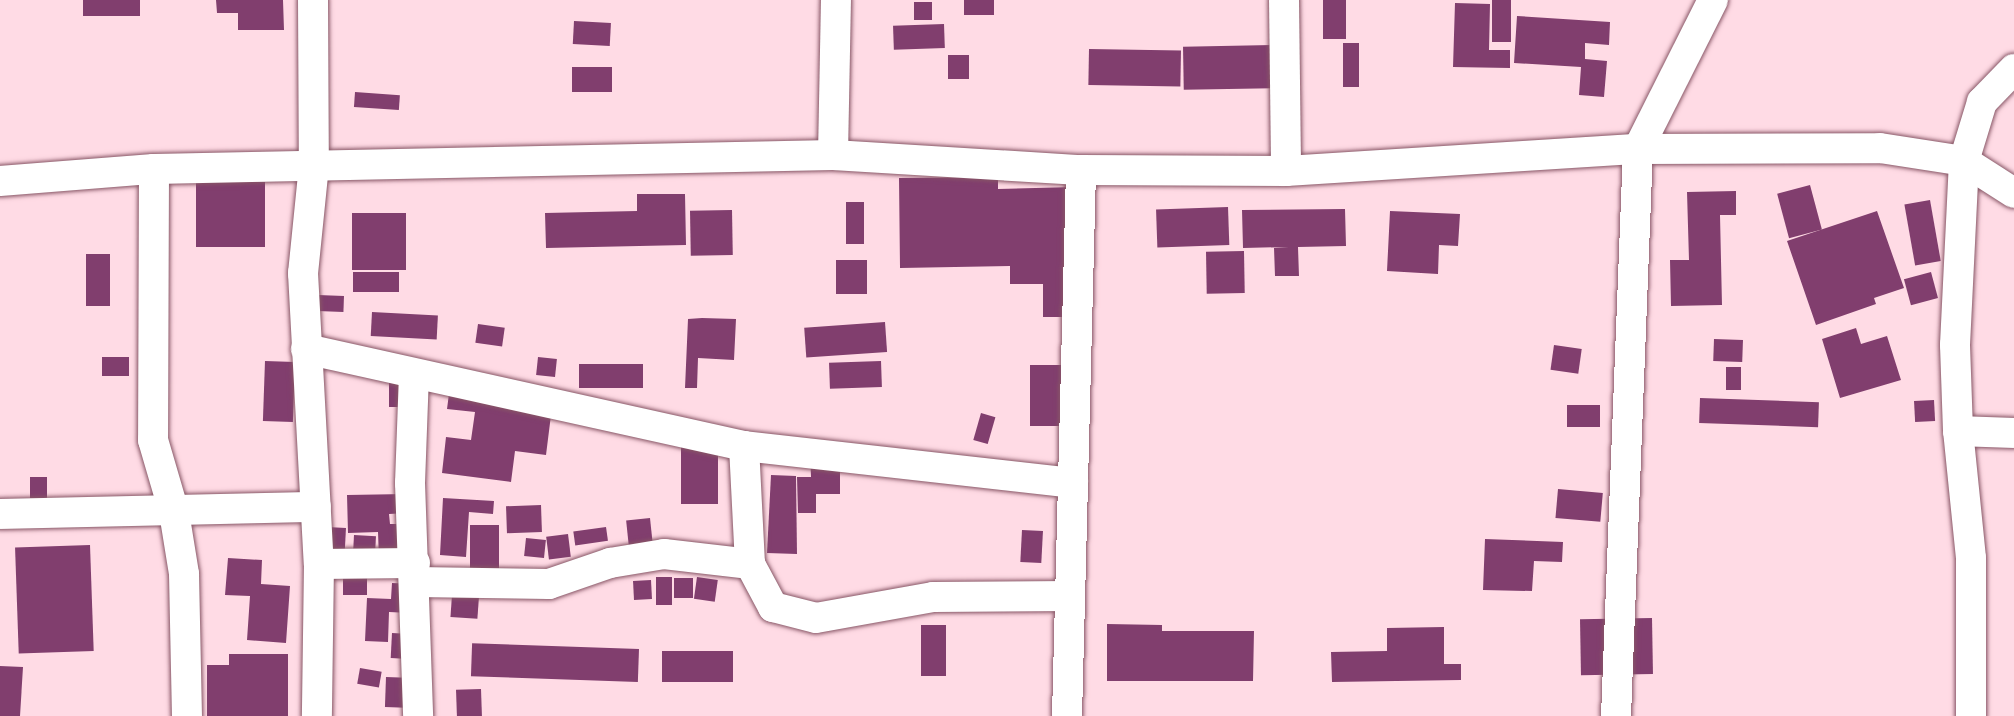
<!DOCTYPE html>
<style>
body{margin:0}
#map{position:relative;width:2014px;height:716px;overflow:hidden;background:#ffdbe5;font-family:Signika,sans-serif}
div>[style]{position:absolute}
.building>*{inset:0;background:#813e6e;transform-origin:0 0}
.roads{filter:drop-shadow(0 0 2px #885666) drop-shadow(0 0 2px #885666)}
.street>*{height:30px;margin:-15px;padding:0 15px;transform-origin:15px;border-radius:15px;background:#fff}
span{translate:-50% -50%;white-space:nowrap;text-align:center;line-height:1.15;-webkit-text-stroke:7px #ffdbe5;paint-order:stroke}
</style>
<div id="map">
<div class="building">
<i style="left:83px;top:0;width:57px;height:16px"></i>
<i style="clip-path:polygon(216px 0,283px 0,284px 30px,238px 30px,238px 13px,217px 13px)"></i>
<i style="left:964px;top:0;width:30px;height:15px"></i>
<i style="left:1323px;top:0;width:23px;height:39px"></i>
<i style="left:1492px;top:0;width:19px;height:42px"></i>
<i style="left:914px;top:2px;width:18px;height:18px"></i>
<i style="clip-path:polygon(1455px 3px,1490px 4px,1489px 50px,1510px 50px,1510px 68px,1453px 67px)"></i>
<i style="clip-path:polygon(1517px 16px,1610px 22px,1609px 45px,1585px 43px,1585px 59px,1607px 61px,1604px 97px,1579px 95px,1581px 67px,1514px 63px)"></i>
<i style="left:574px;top:21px;width:37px;height:23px;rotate:3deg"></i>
<i style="left:944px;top:24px;width:24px;height:51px;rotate:88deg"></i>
<i style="left:1343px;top:43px;width:16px;height:44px"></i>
<i style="left:1279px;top:45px;width:43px;height:96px;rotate:89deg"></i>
<i style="left:1089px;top:49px;width:92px;height:36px;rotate:1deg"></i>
<i style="left:948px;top:55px;width:21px;height:24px"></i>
<i style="left:612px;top:67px;width:25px;height:40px;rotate:90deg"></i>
<i style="left:355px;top:92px;width:45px;height:15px;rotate:4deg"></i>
<i style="clip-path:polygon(998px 177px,998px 189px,1074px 187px,1075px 317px,1043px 317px,1043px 284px,1010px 284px,1010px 266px,900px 268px,899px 178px)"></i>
<i style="left:196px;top:182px;width:69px;height:65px"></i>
<i style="left:1810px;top:185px;width:46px;height:34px;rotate:75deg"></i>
<i style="clip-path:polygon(1736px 191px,1736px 215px,1720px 215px,1722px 305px,1671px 306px,1670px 260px,1689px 260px,1687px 192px)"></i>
<i style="clip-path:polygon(637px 194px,685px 194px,686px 245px,546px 248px,545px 213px,637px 211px)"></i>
<i style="left:1930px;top:200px;width:62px;height:26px;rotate:80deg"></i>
<i style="left:846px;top:202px;width:18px;height:42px"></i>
<i style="left:1228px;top:207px;width:38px;height:72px;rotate:88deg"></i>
<i style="clip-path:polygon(1345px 209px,1346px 246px,1298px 247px,1299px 276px,1275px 276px,1274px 248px,1289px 247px,1243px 248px,1242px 210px)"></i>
<i style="left:732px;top:210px;width:45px;height:42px;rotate:89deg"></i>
<i style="clip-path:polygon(1390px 211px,1460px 214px,1458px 246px,1439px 245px,1438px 274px,1387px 271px)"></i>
<i style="clip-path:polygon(1877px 211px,1904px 288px,1874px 298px,1876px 304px,1816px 325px,1787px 241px)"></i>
<i style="left:352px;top:213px;width:54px;height:57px"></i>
<i style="left:1244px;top:251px;width:42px;height:38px;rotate:89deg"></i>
<i style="left:86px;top:254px;width:24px;height:52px"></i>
<i style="left:836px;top:260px;width:31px;height:34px"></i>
<i style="left:353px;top:272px;width:46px;height:20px"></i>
<i style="left:1931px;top:272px;width:27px;height:28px;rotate:75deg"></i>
<i style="left:318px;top:295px;width:26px;height:16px;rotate:2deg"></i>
<i style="left:372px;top:312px;width:66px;height:24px;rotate:3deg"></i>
<i style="clip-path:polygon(702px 318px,736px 319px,734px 360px,698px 358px,697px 388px,685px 388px,688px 319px)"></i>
<i style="left:885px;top:322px;width:30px;height:81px;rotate:86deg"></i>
<i style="left:478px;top:324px;width:27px;height:19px;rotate:8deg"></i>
<i style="clip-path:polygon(1856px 328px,1861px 344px,1887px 336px,1901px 380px,1840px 398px,1822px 339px)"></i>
<i style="left:1714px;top:339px;width:29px;height:22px;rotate:2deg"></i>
<i style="left:1554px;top:345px;width:28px;height:25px;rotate:8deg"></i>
<i style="left:102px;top:357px;width:27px;height:19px"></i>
<i style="left:538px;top:357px;width:19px;height:18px;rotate:6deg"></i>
<i style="left:265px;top:361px;width:30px;height:60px;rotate:2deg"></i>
<i style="left:881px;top:361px;width:26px;height:52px;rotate:88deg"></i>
<i style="left:643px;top:364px;width:24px;height:64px;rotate:90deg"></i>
<i style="left:1030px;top:365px;width:35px;height:61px"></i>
<i style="left:1726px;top:367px;width:15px;height:23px"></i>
<i style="left:414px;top:383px;width:24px;height:25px;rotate:90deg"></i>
<i style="clip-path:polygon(450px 386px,553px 399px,546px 455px,515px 451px,511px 482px,442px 473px,446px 437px,471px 440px,475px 412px,447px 409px)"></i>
<i style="left:1700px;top:398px;width:119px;height:25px;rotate:2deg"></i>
<i style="left:1934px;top:400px;width:21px;height:20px;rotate:87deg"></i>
<i style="left:1567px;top:405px;width:33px;height:22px"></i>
<i style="left:981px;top:413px;width:15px;height:28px;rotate:16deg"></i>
<i style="left:681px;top:445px;width:37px;height:59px"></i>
<i style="clip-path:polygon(840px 449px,840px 494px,816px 494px,816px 513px,798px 513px,797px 477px,811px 477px,810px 450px)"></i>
<i style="clip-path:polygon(771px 475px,796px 476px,797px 554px,767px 553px)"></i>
<i style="left:30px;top:477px;width:17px;height:21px"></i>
<i style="left:1558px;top:489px;width:45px;height:29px;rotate:5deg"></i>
<i style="clip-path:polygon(406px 494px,407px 513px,389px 514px,390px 524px,408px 524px,409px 559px,379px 559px,378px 532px,348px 533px,347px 495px)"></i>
<i style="clip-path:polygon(443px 498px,494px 501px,493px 514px,469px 512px,466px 557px,440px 555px)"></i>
<i style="left:541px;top:505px;width:27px;height:35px;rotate:88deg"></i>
<i style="left:650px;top:518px;width:30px;height:24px;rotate:84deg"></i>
<i style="left:470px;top:525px;width:29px;height:45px"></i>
<i style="left:327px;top:527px;width:19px;height:23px;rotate:3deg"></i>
<i style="left:606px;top:527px;width:14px;height:33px;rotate:82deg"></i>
<i style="left:1022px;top:530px;width:21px;height:32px;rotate:3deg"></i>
<i style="left:568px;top:534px;width:23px;height:22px;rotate:83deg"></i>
<i style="left:354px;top:535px;width:22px;height:23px;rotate:3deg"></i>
<i style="left:526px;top:538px;width:20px;height:18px;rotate:6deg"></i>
<i style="clip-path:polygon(1485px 539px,1563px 542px,1562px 562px,1534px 561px,1532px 591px,1483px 590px)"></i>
<i style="left:90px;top:545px;width:106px;height:75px;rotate:88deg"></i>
<i style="clip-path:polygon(228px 558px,262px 560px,261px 584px,290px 586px,286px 643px,247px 640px,250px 596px,225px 595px)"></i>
<i style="left:656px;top:577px;width:16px;height:28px"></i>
<i style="left:697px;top:577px;width:21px;height:22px;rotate:8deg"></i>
<i style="left:343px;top:578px;width:24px;height:17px"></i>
<i style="left:674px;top:578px;width:19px;height:20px"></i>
<i style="left:651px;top:580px;width:19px;height:18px;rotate:87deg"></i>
<i style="clip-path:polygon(392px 583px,413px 584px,411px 613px,389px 612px,388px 642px,365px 641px,367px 598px,391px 599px)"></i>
<i style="left:452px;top:595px;width:27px;height:22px;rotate:4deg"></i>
<i style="left:1652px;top:618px;width:56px;height:72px;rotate:89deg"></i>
<i style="clip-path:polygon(1107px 624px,1162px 625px,1162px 631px,1254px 631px,1253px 681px,1107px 681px)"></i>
<i style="left:946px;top:625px;width:51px;height:25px;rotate:90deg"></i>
<i style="clip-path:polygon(1444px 627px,1444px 664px,1461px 664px,1461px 680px,1332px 682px,1331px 652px,1387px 651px,1387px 628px)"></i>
<i style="left:392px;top:633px;width:18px;height:25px;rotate:3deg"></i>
<i style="left:639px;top:649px;width:33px;height:167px;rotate:92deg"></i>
<i style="left:733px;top:651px;width:31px;height:71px;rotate:90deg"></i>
<i style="clip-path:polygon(229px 654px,288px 654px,288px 716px,207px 716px,207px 665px,229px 665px)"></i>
<i style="clip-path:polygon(0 666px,23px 667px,20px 716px,0 716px)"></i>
<i style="left:360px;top:668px;width:22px;height:16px;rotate:10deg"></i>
<i style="left:386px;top:677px;width:28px;height:30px;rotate:2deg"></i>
<i style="left:481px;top:689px;width:27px;height:25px;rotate:88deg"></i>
</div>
<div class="roads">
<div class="street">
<i style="left:313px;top:0;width:165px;rotate:89.7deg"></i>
<i style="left:314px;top:165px;width:109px;rotate:95.8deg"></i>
<i style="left:303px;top:273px;width:291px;rotate:86.9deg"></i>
<i style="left:319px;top:564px;width:152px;rotate:90.8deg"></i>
<i style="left:1284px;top:0;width:171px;rotate:89.3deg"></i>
<i style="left:833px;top:155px;width:155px;rotate:-88.9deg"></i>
<i style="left:154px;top:169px;width:271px;rotate:90.2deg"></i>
<i style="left:153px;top:440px;width:75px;rotate:73.7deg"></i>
<i style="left:174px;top:512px;width:63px;rotate:80.8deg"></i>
<i style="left:184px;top:574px;width:142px;rotate:88.8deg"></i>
<i style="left:0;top:181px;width:154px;rotate:-4.5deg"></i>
<i style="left:154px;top:169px;width:679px;rotate:-1.18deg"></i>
<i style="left:833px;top:155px;width:248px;rotate:3.5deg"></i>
<i style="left:1081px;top:170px;width:205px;rotate:0.3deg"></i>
<i style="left:1286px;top:171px;width:353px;rotate:-3.6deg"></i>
<i style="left:1638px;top:149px;width:242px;rotate:-0.2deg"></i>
<i style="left:1880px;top:148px;width:85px;rotate:8.8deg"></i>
<i style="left:1964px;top:161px;width:59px;rotate:32.6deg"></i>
<i style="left:306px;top:349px;width:449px;rotate:12.5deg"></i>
<i style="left:744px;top:446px;width:331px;rotate:6.4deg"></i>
<i style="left:414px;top:374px;width:109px;rotate:92.1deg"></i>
<i style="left:410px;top:483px;width:233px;rotate:88deg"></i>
<i style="left:1958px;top:431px;width:56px;rotate:2deg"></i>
<i style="left:744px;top:446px;width:118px;rotate:87.1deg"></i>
<i style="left:750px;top:564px;width:49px;rotate:61.9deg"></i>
<i style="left:773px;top:607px;width:44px;rotate:14.3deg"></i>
<i style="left:816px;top:618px;width:119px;rotate:-10.2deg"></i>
<i style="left:933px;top:597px;width:137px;rotate:-0.4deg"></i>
<i style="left:0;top:514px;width:316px;rotate:-1.3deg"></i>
<i style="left:319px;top:564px;width:96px;rotate:-0.6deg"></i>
<i style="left:416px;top:582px;width:133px;rotate:0.9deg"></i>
<i style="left:549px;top:584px;width:65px;rotate:-19deg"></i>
<i style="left:610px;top:563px;width:55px;rotate:-9.5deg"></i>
<i style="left:664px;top:554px;width:87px;rotate:6.6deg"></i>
<i style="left:1067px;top:716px;width:546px;rotate:-88.53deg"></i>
<i style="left:1616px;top:716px;width:567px;rotate:-87.78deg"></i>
<i style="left:1638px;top:149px;width:167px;rotate:-63.3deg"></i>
<i style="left:1971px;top:716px;width:158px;rotate:-90deg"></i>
<i style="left:1971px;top:558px;width:128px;rotate:-95.8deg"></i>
<i style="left:1958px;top:431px;width:86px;rotate:-92deg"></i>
<i style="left:1955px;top:345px;width:184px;rotate:-87.2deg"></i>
<i style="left:1964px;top:161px;width:62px;rotate:-73deg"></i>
<i style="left:1982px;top:102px;width:46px;rotate:-45.9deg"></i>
</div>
</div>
</div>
